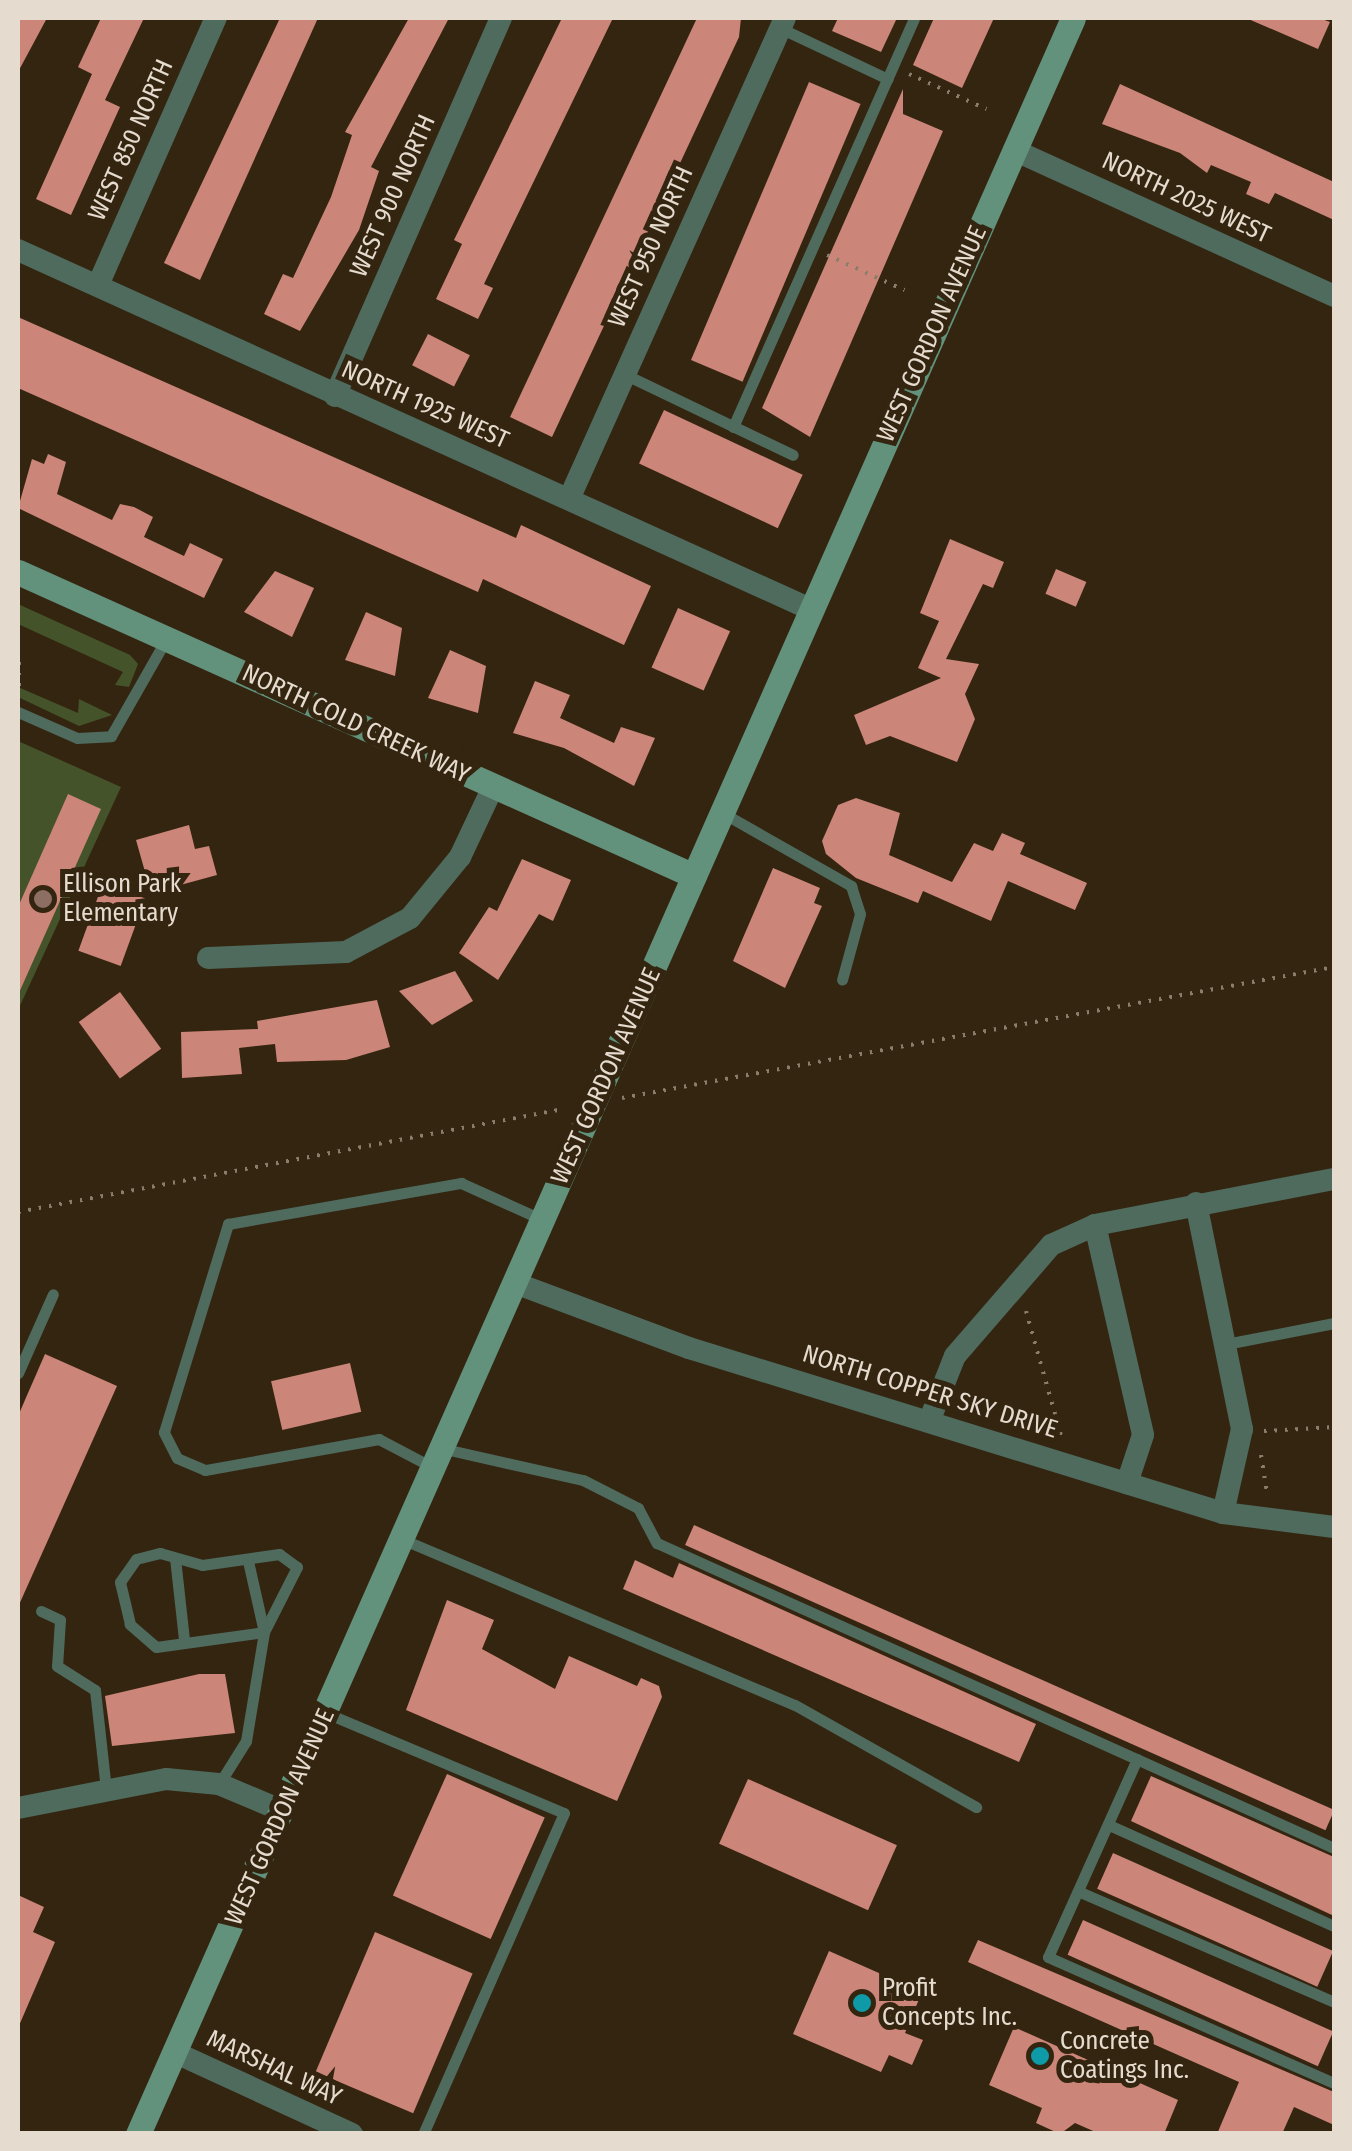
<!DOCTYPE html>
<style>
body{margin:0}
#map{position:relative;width:1352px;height:2151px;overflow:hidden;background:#342510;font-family:"Fira Sans Condensed",sans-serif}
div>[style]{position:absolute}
.green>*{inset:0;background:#44532a}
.building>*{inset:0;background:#cb8579;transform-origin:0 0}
.path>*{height:4px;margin-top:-2px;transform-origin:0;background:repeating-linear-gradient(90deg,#897d6b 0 2.5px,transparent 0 10.5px)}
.lane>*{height:11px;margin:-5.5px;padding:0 5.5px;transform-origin:5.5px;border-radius:5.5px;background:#4e6b5e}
.street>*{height:22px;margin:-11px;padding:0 11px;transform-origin:11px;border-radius:11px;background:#4e6b5e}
.secondary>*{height:25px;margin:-12.5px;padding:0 12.5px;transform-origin:12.5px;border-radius:12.5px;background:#62917c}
.dots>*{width:28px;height:28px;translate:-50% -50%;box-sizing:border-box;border:5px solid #342510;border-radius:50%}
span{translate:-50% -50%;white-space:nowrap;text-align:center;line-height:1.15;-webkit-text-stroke:10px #342510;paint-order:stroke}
.street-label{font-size:25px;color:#e5dbce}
.poi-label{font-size:25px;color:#e5dbce}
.left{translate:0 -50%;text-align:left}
.frame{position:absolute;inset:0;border:20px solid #e5dbce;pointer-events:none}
</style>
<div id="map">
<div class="green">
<i style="clip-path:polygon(18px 604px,130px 655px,138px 664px,129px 687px,115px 685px,123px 672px,18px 624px)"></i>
<i style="clip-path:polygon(18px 687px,78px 713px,79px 699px,112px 715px,79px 726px,18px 697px)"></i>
<i style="clip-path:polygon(18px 741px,121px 787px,18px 1010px)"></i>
</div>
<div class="building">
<i style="clip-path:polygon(18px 18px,47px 18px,18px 72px)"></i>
<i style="clip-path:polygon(101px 18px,144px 18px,105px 100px,120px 107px,71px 215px,36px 199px,92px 74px,78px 67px)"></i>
<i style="clip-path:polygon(280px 18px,318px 18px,200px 280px,164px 263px)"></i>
<i style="clip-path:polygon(409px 18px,449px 18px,371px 167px,379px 171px,359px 230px,300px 331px,264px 314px,283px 274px,293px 278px,331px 197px,352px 135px,345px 132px)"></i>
<i style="clip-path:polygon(562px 18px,613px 18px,484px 284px,493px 288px,478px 319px,436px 299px,462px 244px,454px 240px)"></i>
<i style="clip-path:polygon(697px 18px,741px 18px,739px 37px,552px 437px,510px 417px)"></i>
<i style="clip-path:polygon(838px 18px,897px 18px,881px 52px,832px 31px)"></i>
<i style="clip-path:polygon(934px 18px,994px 18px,962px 88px,913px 65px)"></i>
<i style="clip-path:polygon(1246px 18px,1319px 18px,1330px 22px,1318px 49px)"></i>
<i style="left:809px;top:82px;width:56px;height:302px;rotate:23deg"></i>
<i style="clip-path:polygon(1120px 84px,1334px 182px,1334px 220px,1275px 193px,1269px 204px,1246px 194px,1251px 182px,1211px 165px,1207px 173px,1180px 153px,1102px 124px)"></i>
<i style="clip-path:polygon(903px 89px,903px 114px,943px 131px,810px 437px,762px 408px)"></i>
<i style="clip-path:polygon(18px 317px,516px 538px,521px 525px,651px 586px,624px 645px,483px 579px,478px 592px,18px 388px)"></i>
<i style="left:428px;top:334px;width:47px;height:35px;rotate:27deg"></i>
<i style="left:664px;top:410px;width:153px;height:59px;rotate:25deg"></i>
<i style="clip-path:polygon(48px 454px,66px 462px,57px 494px,112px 520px,120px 504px,134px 507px,153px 517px,144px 537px,184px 556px,190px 543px,223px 559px,204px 598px,18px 508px,32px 459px,44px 464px)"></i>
<i style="clip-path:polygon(950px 539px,1004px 562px,993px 588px,983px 584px,946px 659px,979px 664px,965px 694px,975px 719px,957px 762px,890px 736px,866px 745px,854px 715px,941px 678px,918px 668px,939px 621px,920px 613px)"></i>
<i style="left:1056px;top:569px;width:33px;height:27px;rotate:23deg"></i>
<i style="clip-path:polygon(275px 571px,314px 588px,292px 637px,244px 612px)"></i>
<i style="left:678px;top:608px;width:57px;height:65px;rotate:24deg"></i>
<i style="clip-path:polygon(366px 612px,402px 628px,395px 676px,345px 660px)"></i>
<i style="clip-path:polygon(450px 650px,486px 666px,478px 713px,428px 698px)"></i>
<i style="clip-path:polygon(535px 681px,570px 695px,560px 718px,573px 724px,614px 743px,621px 727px,655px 738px,634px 786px,564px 748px,513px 733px)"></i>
<i style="clip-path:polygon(68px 794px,101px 809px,18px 995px,18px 907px)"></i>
<i style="clip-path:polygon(856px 798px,900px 813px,889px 855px,952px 882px,974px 843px,993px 851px,1002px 833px,1025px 843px,1020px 854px,1087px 883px,1075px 910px,1008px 881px,991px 921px,923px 891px,918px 903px,856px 878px,826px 854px,822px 841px,838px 805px)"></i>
<i style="clip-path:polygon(189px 825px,195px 849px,209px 846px,217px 875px,151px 893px,136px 840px)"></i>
<i style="clip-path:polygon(522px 859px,571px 880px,553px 921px,539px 914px,498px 980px,459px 953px,489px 907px,497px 911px)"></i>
<i style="clip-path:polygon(773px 868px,820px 888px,814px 903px,822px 906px,785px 988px,733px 961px)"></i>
<i style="left:103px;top:883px;width:45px;height:72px;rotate:20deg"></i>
<i style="clip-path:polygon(455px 971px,473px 1001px,432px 1025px,399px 991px)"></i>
<i style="left:120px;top:992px;width:70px;height:51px;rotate:54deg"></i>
<i style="clip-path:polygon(377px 1000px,390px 1047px,346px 1060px,277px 1062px,275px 1044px,239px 1048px,242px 1074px,182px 1078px,181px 1032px,258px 1029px,257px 1021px)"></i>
<i style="clip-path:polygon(45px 1354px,117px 1386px,18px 1607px,18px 1416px)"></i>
<i style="left:350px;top:1363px;width:50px;height:81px;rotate:77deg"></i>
<i style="left:694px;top:1525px;width:701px;height:22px;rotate:24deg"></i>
<i style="clip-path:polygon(635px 1560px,673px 1578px,679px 1563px,1036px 1724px,1019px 1762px,623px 1589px)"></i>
<i style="clip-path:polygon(447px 1600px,494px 1620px,482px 1649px,555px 1689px,569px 1656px,637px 1686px,641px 1678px,659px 1686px,662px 1697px,617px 1801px,406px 1710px)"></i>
<i style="clip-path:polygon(199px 1674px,225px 1674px,235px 1733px,112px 1746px,105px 1696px)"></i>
<i style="left:447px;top:1774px;width:107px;height:133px;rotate:24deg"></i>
<i style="clip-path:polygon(1151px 1776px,1334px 1857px,1334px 1916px,1131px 1821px)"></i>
<i style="left:748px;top:1779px;width:163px;height:71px;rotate:24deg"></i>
<i style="left:1113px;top:1853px;width:241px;height:39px;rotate:24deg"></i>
<i style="clip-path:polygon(18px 1895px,44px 1907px,33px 1932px,55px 1942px,18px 2028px)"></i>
<i style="left:1083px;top:1920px;width:274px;height:38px;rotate:24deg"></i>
<i style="left:375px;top:1932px;width:106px;height:152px;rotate:23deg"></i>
<i style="clip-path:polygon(978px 1940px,1334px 2092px,1334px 2125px,1294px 2107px,1282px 2134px,1217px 2134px,1239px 2082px,968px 1962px)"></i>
<i style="clip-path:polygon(829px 1951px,922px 1992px,905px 2033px,923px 2040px,912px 2065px,889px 2055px,881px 2072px,793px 2034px)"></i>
<i style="clip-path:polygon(1014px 2027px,1178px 2100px,1164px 2134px,1100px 2134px,1075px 2123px,1060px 2134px,1036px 2123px,1042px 2108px,989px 2085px)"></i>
</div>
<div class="path">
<i style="left:909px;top:74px;width:85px;rotate:24.4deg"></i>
<i style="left:827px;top:255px;width:85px;rotate:24.4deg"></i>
<i style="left:19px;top:686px;width:31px;rotate:-90deg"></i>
<i style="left:622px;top:1098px;width:724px;rotate:-10.43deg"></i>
<i style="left:18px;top:1212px;width:555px;rotate:-10.7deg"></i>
<i style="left:1026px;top:1311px;width:133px;rotate:74.3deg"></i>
<i style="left:1264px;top:1431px;width:70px;rotate:-3.3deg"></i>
<i style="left:1261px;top:1455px;width:39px;rotate:81deg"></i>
</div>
<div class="lane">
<i style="left:780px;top:28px;width:119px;rotate:25.3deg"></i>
<i style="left:624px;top:374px;width:187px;rotate:25.6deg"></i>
<i style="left:733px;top:427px;width:447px;rotate:-66.1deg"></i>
<i style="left:18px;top:712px;width:64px;rotate:23.8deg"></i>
<i style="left:77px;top:738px;width:34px;rotate:-3deg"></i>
<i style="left:111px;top:736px;width:113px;rotate:-60.3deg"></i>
<i style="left:721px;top:812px;width:150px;rotate:29.6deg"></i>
<i style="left:851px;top:886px;width:29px;rotate:72deg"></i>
<i style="left:860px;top:914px;width:68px;rotate:105.3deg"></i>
<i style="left:1226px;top:1344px;width:110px;rotate:-11deg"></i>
<i style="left:18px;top:1373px;width:86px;rotate:-66.1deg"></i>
<i style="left:445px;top:1449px;width:141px;rotate:12.7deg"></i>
<i style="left:583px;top:1480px;width:62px;rotate:27deg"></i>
<i style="left:638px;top:1508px;width:40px;rotate:62deg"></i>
<i style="left:657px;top:1543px;width:743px;rotate:24.25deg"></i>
<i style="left:432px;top:1467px;width:60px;rotate:-152.2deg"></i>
<i style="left:379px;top:1439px;width:177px;rotate:169.9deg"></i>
<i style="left:205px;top:1470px;width:30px;rotate:-157deg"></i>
<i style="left:177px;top:1458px;width:29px;rotate:-117deg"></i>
<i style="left:164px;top:1432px;width:218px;rotate:-72.9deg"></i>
<i style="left:228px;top:1224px;width:237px;rotate:-10deg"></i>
<i style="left:461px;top:1183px;width:90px;rotate:24.3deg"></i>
<i style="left:404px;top:1540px;width:424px;rotate:22.9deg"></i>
<i style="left:795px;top:1705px;width:208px;rotate:29.4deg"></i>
<i style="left:160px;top:1553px;width:44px;rotate:15.9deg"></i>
<i style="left:202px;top:1565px;width:78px;rotate:-8.1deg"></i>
<i style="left:279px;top:1554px;width:22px;rotate:36deg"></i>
<i style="left:297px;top:1567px;width:73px;rotate:116.9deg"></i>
<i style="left:264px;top:1632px;width:109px;rotate:172.1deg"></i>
<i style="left:156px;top:1647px;width:35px;rotate:-139deg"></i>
<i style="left:130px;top:1624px;width:43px;rotate:-103.4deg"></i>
<i style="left:120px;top:1582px;width:28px;rotate:-55deg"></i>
<i style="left:136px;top:1559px;width:25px;rotate:-14deg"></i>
<i style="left:175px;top:1558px;width:82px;rotate:83.7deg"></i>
<i style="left:41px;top:1611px;width:21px;rotate:25deg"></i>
<i style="left:60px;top:1620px;width:46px;rotate:93.7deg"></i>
<i style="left:57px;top:1666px;width:45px;rotate:32.3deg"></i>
<i style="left:95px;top:1690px;width:101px;rotate:83.7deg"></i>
<i style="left:326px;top:1713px;width:258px;rotate:22.8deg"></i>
<i style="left:564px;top:1813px;width:351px;rotate:113.7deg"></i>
<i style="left:1137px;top:1759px;width:217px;rotate:114.2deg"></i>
<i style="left:1048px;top:1957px;width:313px;rotate:23.8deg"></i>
<i style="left:219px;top:1784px;width:51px;rotate:-57.9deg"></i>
<i style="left:246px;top:1741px;width:110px;rotate:-80.6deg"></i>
<i style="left:264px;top:1632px;width:73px;rotate:-102.7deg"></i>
<i style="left:1109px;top:1825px;width:247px;rotate:24.2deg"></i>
<i style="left:1080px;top:1892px;width:277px;rotate:23.4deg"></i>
</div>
<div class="street">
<i style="left:1014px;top:150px;width:352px;rotate:24.5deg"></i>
<i style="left:18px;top:250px;width:870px;rotate:24.38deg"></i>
<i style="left:98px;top:285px;width:292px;rotate:-66.2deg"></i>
<i style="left:335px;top:396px;width:413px;rotate:-66.3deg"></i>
<i style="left:569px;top:499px;width:527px;rotate:-65.82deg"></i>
<i style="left:208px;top:958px;width:138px;rotate:-2.5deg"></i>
<i style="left:346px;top:952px;width:72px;rotate:-28deg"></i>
<i style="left:410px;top:918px;width:79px;rotate:-50.7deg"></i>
<i style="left:460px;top:857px;width:77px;rotate:-64.8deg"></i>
<i style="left:1196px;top:1203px;width:231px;rotate:78.5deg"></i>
<i style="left:1242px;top:1429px;width:86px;rotate:102.7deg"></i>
<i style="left:1095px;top:1225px;width:215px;rotate:77.1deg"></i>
<i style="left:1143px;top:1435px;width:51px;rotate:108.4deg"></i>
<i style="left:515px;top:1283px;width:186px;rotate:20.5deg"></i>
<i style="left:689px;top:1348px;width:559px;rotate:17.17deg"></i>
<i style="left:1223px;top:1513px;width:112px;rotate:7.2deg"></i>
<i style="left:930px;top:1419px;width:68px;rotate:-68.4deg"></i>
<i style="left:955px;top:1356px;width:147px;rotate:-49.1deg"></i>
<i style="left:1051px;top:1245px;width:48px;rotate:-24.4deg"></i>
<i style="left:1095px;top:1225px;width:243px;rotate:-10.9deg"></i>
<i style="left:18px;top:1808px;width:151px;rotate:-11.1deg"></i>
<i style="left:166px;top:1779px;width:53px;rotate:5.4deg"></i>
<i style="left:219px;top:1784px;width:69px;rotate:22.9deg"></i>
<i style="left:174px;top:2052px;width:196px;rotate:24.7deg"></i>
</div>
<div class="secondary">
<i style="left:18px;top:572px;width:741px;rotate:24.21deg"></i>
<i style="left:138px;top:2134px;width:2313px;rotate:-66.16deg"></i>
</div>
<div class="dots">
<i style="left:43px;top:899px;background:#8d6e63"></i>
<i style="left:862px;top:2003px;background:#0f9aa8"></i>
<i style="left:1040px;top:2056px;background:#0f9aa8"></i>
</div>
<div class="street-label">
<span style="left:131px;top:140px;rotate:-66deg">WEST 850 NORTH</span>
<span style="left:393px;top:196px;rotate:-66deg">WEST 900 NORTH</span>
<span style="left:1186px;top:198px;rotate:25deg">NORTH 2025 WEST</span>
<span style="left:651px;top:247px;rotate:-66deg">WEST 950 NORTH</span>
<span style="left:932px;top:334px;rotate:-66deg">WEST GORDON AVENUE</span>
<span style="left:425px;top:405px;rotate:24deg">NORTH 1925 WEST</span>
<span style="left:356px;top:724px;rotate:25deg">NORTH COLD CREEK WAY</span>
<span style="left:606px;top:1076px;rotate:-66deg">WEST GORDON AVENUE</span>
<span style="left:930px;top:1392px;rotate:17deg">NORTH COPPER SKY DRIVE</span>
<span style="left:280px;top:1817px;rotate:-66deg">WEST GORDON AVENUE</span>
<span style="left:274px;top:2068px;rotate:25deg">MARSHAL WAY</span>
</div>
<div class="poi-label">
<span class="left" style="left:63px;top:899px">Ellison Park<br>Elementary</span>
<span class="left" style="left:882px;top:2003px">Profit<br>Concepts Inc.</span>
<span class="left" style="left:1060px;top:2056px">Concrete<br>Coatings Inc.</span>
</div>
<div class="frame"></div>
</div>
